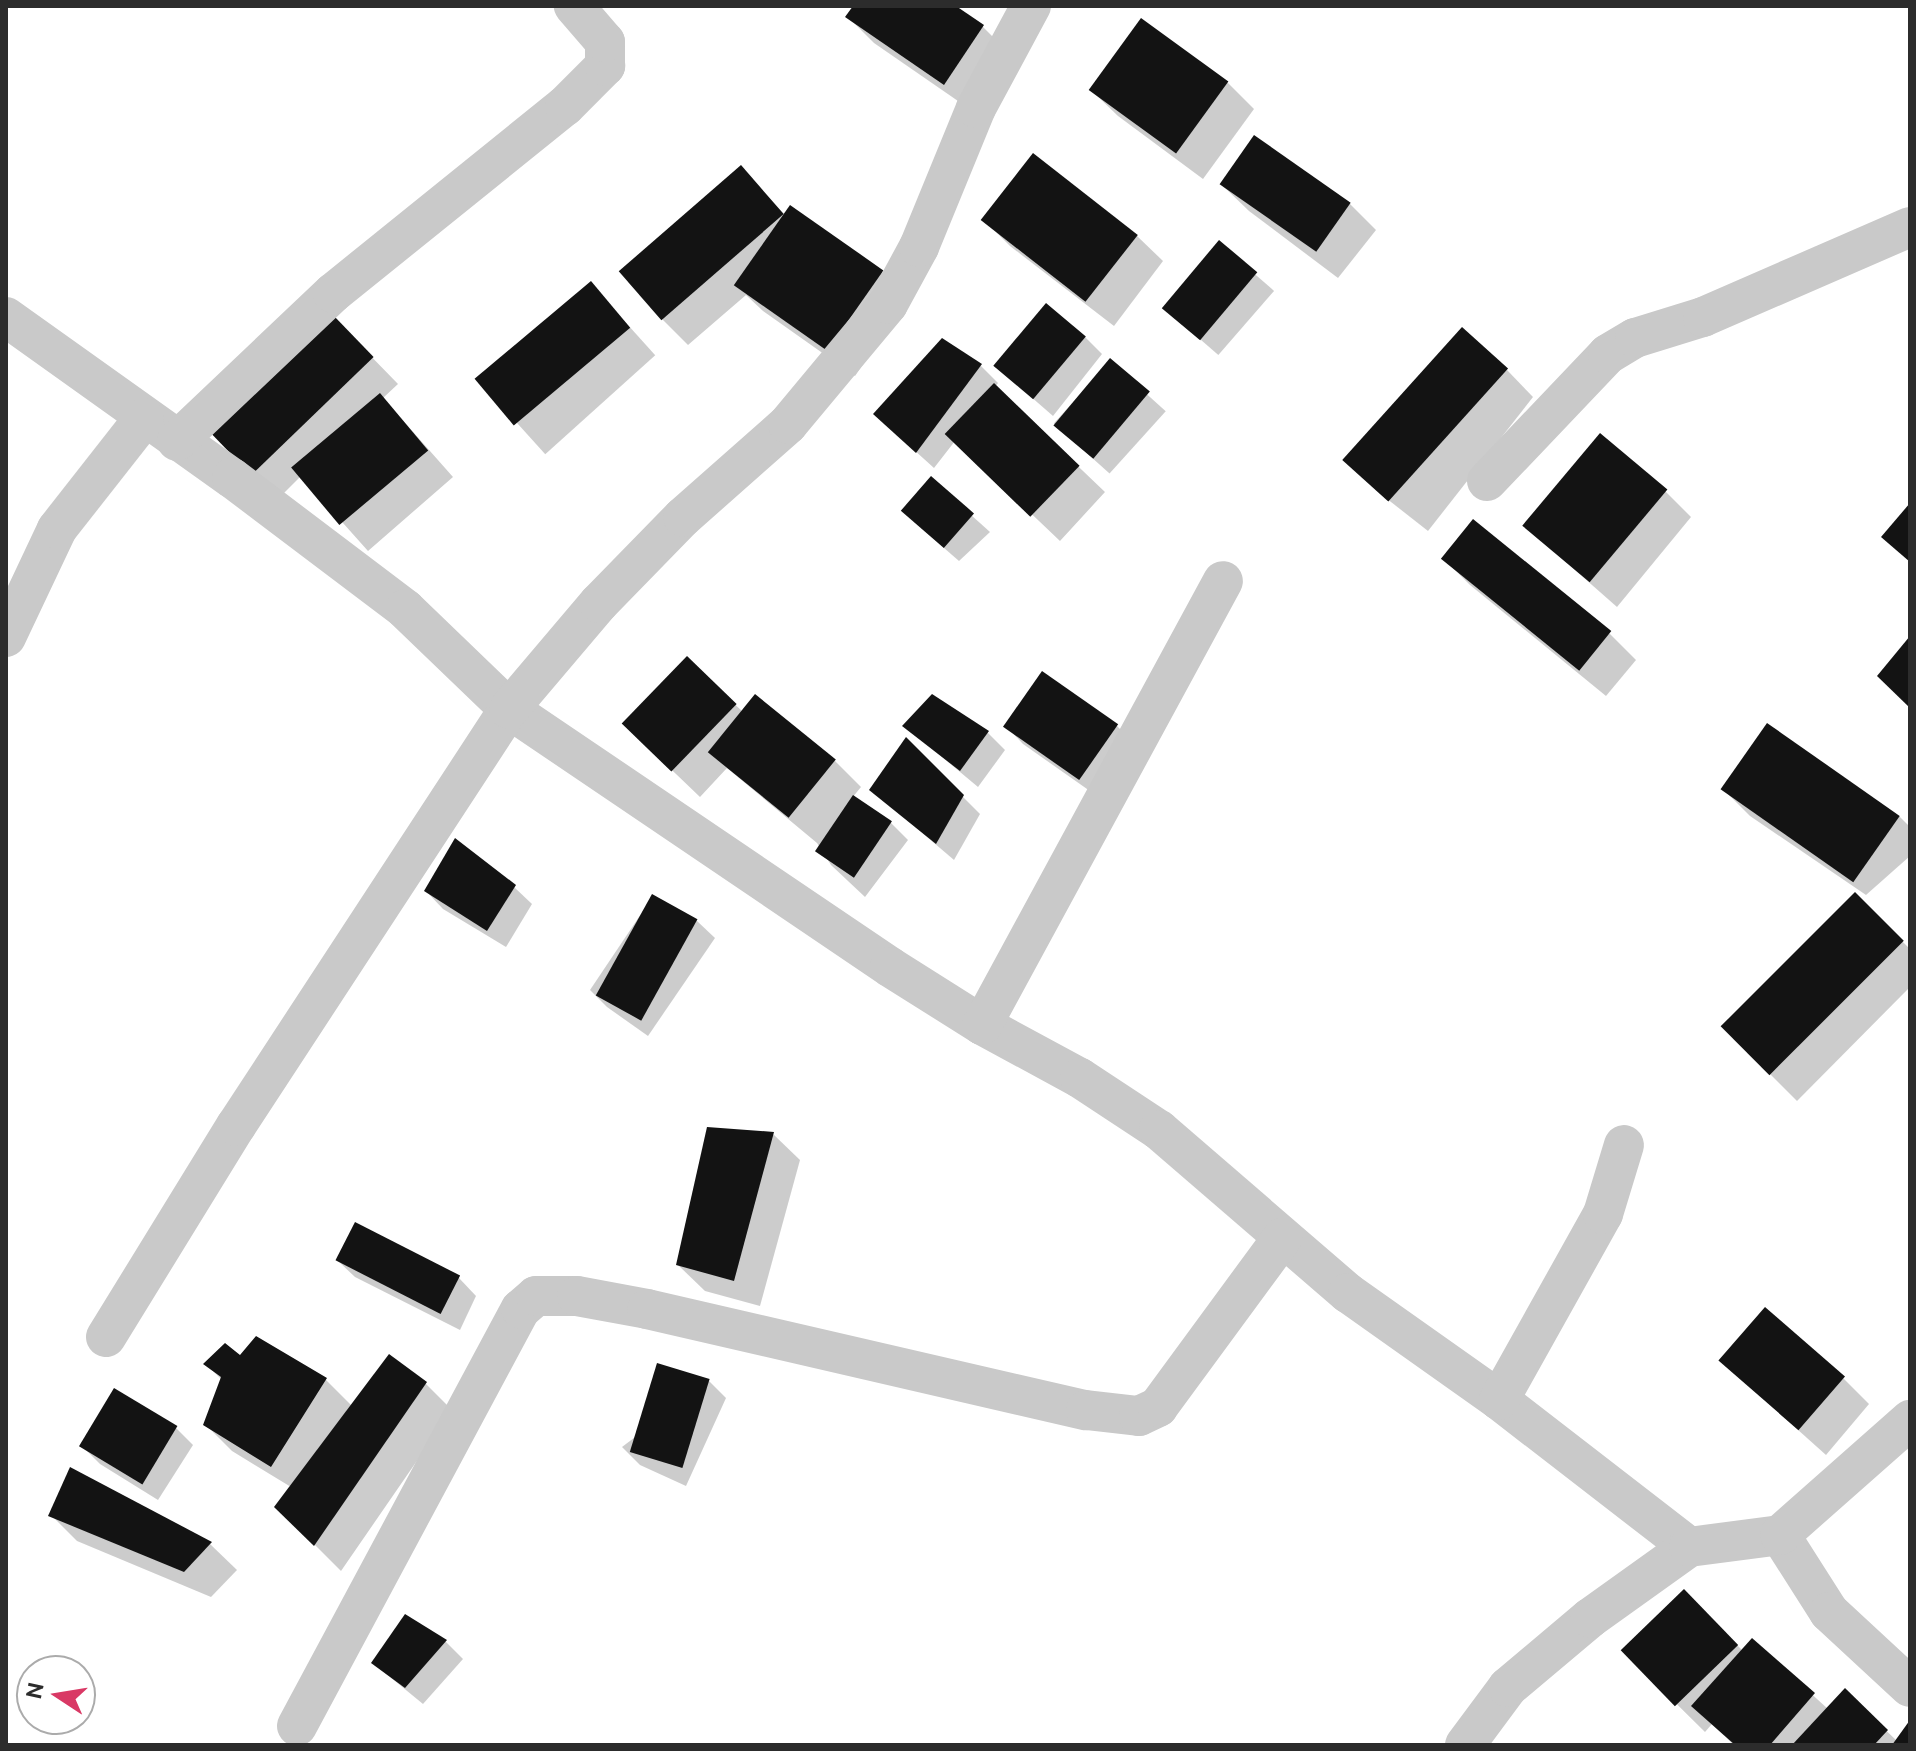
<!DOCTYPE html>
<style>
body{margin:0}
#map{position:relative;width:1916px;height:1751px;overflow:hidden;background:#fff;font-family:Ubuntu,sans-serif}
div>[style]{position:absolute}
.shadow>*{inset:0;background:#0003;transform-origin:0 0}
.building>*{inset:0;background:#131313;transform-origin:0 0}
.minor>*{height:40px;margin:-20px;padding:0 20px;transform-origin:20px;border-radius:20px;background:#c9c9c9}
span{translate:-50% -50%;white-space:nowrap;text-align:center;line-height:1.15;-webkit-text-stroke:8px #fff;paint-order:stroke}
.frame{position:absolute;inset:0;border:8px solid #2c2c2c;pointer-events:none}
.north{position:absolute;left:16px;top:1655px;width:80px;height:80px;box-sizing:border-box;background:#fff;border:2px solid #ababab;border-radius:50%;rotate:282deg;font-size:22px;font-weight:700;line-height:32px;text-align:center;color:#2c2c2c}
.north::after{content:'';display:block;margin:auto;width:28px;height:36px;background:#d93965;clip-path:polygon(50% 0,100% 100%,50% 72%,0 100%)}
</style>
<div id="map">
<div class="shadow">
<i style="clip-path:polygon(855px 6px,953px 6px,983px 27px,1009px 53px,971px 110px,874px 43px,848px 17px)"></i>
<i style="clip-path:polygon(1228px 83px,1254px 109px,1203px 179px,1118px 116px,1091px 90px)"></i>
<i style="clip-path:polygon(741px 168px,785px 215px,882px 272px,909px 298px,855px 376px,763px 311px,746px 295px,688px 345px,662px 319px)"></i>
<i style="clip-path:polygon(1222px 185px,1350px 204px,1376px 230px,1338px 278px,1249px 211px)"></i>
<i style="clip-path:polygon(984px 220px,1136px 235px,1163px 261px,1114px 326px,1010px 246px)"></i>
<i style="left:1219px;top:243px;width:73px;height:85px;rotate:41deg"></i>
<i style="left:591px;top:284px;width:96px;height:148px;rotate:48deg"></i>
<i style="clip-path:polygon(1085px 337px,1102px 354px,1053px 416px,997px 367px)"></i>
<i style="clip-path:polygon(943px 340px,981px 366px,998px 383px,995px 387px,1105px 492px,1060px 541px,955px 441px,934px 468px,893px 431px)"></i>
<i style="clip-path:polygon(360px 345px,398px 384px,383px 398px,453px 477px,368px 551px,301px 476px,278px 499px,251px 473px)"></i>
<i style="left:1110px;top:361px;width:75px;height:84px;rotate:42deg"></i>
<i style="clip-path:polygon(1507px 370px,1533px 397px,1428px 531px,1377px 491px,1351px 465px)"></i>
<i style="clip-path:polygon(931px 479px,990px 532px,959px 561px,921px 528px)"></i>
<i style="clip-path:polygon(1665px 491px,1691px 517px,1617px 607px,1525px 526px)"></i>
<i style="clip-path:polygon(1444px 559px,1609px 633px,1636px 660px,1606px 696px,1470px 585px)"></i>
<i style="clip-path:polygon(687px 659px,743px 712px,835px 761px,861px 787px,852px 798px,891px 823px,908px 840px,865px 897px,831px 865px,817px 843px,727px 768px,700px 797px,652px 751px)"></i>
<i style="clip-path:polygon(933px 696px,988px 733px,1005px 750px,978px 787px,905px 726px)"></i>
<i style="clip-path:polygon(1006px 726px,1117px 726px,1134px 743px,1097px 796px,1023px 744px)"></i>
<i style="clip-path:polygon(906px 740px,980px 814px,954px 860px,872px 790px)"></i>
<i style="clip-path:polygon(1724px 790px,1899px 816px,1910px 827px,1910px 856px,1866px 895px,1750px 816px)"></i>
<i style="clip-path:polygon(514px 887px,532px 904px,506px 947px,443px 909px,426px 891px)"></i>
<i style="clip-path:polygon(1855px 895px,1910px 949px,1910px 987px,1797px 1101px,1723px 1027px)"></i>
<i style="clip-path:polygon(653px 896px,697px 921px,715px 938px,648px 1036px,607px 1007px,590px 990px)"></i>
<i style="clip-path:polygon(773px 1134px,800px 1160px,760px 1306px,705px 1291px,678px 1265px)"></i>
<i style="clip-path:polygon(337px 1260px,459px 1278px,476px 1296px,460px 1330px,355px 1277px)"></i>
<i style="clip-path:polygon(256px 1338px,326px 1380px,352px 1406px,389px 1356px,426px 1384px,452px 1410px,341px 1571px,277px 1507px,291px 1487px,232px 1451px,205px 1424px,222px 1380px,206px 1364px,240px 1358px)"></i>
<i style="clip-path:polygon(1721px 1361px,1843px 1378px,1869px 1404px,1826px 1455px)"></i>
<i style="clip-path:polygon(709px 1381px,726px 1398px,686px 1486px,640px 1465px,622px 1447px)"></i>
<i style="clip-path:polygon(176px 1428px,193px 1445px,158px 1500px,100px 1464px,82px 1446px)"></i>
<i style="clip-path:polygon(51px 1515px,210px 1544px,237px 1570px,211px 1597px,77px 1541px)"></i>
<i style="clip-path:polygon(1684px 1592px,1743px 1651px,1752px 1640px,1828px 1709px,1845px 1691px,1897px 1741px,1910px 1723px,1910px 1745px,1734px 1745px,1712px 1724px,1705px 1732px,1624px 1652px)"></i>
<i style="clip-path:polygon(405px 1616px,446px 1642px,463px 1659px,423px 1704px,373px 1663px)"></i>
</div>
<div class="building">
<i style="clip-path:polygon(853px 6px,956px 6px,984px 25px,944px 85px,845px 17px)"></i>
<i style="left:1141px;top:18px;width:108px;height:89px;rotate:36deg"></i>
<i style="left:1254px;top:135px;width:118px;height:60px;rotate:35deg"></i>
<i style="left:1033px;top:153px;width:133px;height:85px;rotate:38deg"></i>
<i style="left:741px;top:165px;width:65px;height:162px;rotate:49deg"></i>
<i style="left:790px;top:205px;width:114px;height:98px;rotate:35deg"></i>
<i style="left:1219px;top:240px;width:50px;height:89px;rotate:40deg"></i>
<i style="left:591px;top:281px;width:61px;height:152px;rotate:50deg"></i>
<i style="left:1046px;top:303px;width:52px;height:82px;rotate:40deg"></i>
<i style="left:334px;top:316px;width:57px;height:170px;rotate:46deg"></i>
<i style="left:1462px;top:327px;width:62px;height:179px;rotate:42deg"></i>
<i style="clip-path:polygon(942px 338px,982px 364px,916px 453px,873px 414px)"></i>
<i style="left:1110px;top:358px;width:52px;height:88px;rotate:40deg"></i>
<i style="left:994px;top:383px;width:119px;height:71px;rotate:44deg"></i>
<i style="left:380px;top:393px;width:75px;height:116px;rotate:50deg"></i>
<i style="left:1600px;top:433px;width:88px;height:121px;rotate:40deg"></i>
<i style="left:931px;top:476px;width:57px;height:46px;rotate:41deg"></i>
<i style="clip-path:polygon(1910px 503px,1910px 562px,1881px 537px)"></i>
<i style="left:1473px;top:519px;width:178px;height:51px;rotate:39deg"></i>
<i style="clip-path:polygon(1910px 636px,1910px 708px,1877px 676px)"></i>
<i style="left:687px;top:656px;width:69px;height:94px;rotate:44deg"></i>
<i style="left:1042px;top:671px;width:93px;height:68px;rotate:35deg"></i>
<i style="left:755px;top:694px;width:104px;height:75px;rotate:39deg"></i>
<i style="clip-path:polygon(932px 694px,989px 731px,960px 771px,902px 726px)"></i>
<i style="left:1767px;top:723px;width:162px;height:81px;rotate:35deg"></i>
<i style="clip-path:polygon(906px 737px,964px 795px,936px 844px,869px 790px)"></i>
<i style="left:853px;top:795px;width:47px;height:68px;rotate:34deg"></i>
<i style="clip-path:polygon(455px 838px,516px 885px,487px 931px,424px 891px)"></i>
<i style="left:1855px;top:892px;width:69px;height:190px;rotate:45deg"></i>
<i style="left:652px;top:894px;width:52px;height:116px;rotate:29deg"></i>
<i style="clip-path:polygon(707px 1127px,774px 1132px,734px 1281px,676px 1265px)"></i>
<i style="left:355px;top:1222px;width:118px;height:43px;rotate:27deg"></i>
<i style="left:1765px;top:1307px;width:106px;height:71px;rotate:41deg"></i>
<i style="clip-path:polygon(256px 1336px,327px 1378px,271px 1467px,203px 1425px,221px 1377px,203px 1364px,225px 1343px,240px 1355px)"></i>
<i style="clip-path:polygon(389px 1354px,427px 1382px,314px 1546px,274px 1507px)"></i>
<i style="left:657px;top:1363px;width:55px;height:93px;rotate:17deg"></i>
<i style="left:114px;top:1388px;width:74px;height:68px;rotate:31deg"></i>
<i style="clip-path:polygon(70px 1467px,212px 1542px,184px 1572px,48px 1516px)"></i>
<i style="left:1684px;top:1589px;width:78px;height:88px;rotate:46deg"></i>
<i style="clip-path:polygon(405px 1614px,447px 1640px,405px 1688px,371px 1663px)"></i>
<i style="clip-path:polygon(1752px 1638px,1815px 1693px,1770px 1745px,1735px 1745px,1691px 1706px)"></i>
<i style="clip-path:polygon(1845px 1688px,1888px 1730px,1874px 1745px,1792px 1745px)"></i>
<i style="clip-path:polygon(1910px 1720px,1910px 1745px,1892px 1745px)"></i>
</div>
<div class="minor">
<i style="left:6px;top:317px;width:277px;rotate:35.5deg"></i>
<i style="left:232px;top:478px;width:217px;rotate:37.1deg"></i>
<i style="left:405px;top:609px;width:144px;rotate:43.9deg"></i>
<i style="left:509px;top:709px;width:460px;rotate:34.1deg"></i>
<i style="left:890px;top:967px;width:109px;rotate:32.2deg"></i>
<i style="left:982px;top:1025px;width:111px;rotate:28.4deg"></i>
<i style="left:1080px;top:1078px;width:95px;rotate:33.4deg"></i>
<i style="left:1159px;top:1130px;width:250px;rotate:40.8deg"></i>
<i style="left:1348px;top:1293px;width:185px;rotate:35.3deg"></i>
<i style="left:1499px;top:1400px;width:240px;rotate:37.7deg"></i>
<i style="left:177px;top:441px;width:215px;rotate:-43.5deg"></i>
<i style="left:333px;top:293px;width:298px;rotate:-38.9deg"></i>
<i style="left:565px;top:106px;width:57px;rotate:-45deg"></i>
<i style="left:605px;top:66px;width:24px;rotate:-90deg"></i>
<i style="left:605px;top:42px;width:48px;rotate:-130.7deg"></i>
<i style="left:1487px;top:481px;width:175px;rotate:-46.4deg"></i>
<i style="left:1608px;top:354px;width:31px;rotate:-31deg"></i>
<i style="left:1635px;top:338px;width:71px;rotate:-17.2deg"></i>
<i style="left:1703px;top:317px;width:226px;rotate:-23.5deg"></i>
<i style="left:6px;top:637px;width:119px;rotate:-64.7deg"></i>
<i style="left:57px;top:529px;width:141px;rotate:-51.9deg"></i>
<i style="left:982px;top:1025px;width:505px;rotate:-61.51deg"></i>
<i style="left:106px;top:1337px;width:248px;rotate:-58.4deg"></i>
<i style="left:236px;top:1126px;width:498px;rotate:-56.8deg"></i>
<i style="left:509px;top:709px;width:139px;rotate:-49.7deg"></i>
<i style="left:599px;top:603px;width:120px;rotate:-45.7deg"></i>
<i style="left:683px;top:517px;width:140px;rotate:-41.5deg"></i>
<i style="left:788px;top:424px;width:156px;rotate:-50.2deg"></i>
<i style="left:888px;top:304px;width:65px;rotate:-61.5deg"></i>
<i style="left:919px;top:247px;width:150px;rotate:-67.7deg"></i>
<i style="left:976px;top:108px;width:116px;rotate:-61.7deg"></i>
<i style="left:1499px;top:1400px;width:213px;rotate:-60.8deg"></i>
<i style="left:1603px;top:1214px;width:72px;rotate:-73.1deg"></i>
<i style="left:1780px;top:1535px;width:91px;rotate:57.5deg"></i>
<i style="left:1829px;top:1612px;width:110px;rotate:42.8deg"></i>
<i style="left:297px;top:1726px;width:473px;rotate:-61.8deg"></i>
<i style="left:521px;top:1309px;width:20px;rotate:-41deg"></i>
<i style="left:536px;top:1296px;width:41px"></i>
<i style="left:577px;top:1296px;width:71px;rotate:10.5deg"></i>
<i style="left:647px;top:1309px;width:450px;rotate:13deg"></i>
<i style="left:1086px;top:1410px;width:53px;rotate:6.5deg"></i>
<i style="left:1139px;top:1416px;width:21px;rotate:-25deg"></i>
<i style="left:1158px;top:1407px;width:210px;rotate:-53.7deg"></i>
<i style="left:1465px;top:1745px;width:72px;rotate:-53.4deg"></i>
<i style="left:1508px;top:1687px;width:107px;rotate:-40.1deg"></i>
<i style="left:1590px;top:1618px;width:122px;rotate:-35.6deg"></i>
<i style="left:1689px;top:1547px;width:92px;rotate:-7.5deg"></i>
<i style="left:1780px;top:1535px;width:174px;rotate:-41.5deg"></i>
</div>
<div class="frame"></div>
<div class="north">N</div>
</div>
